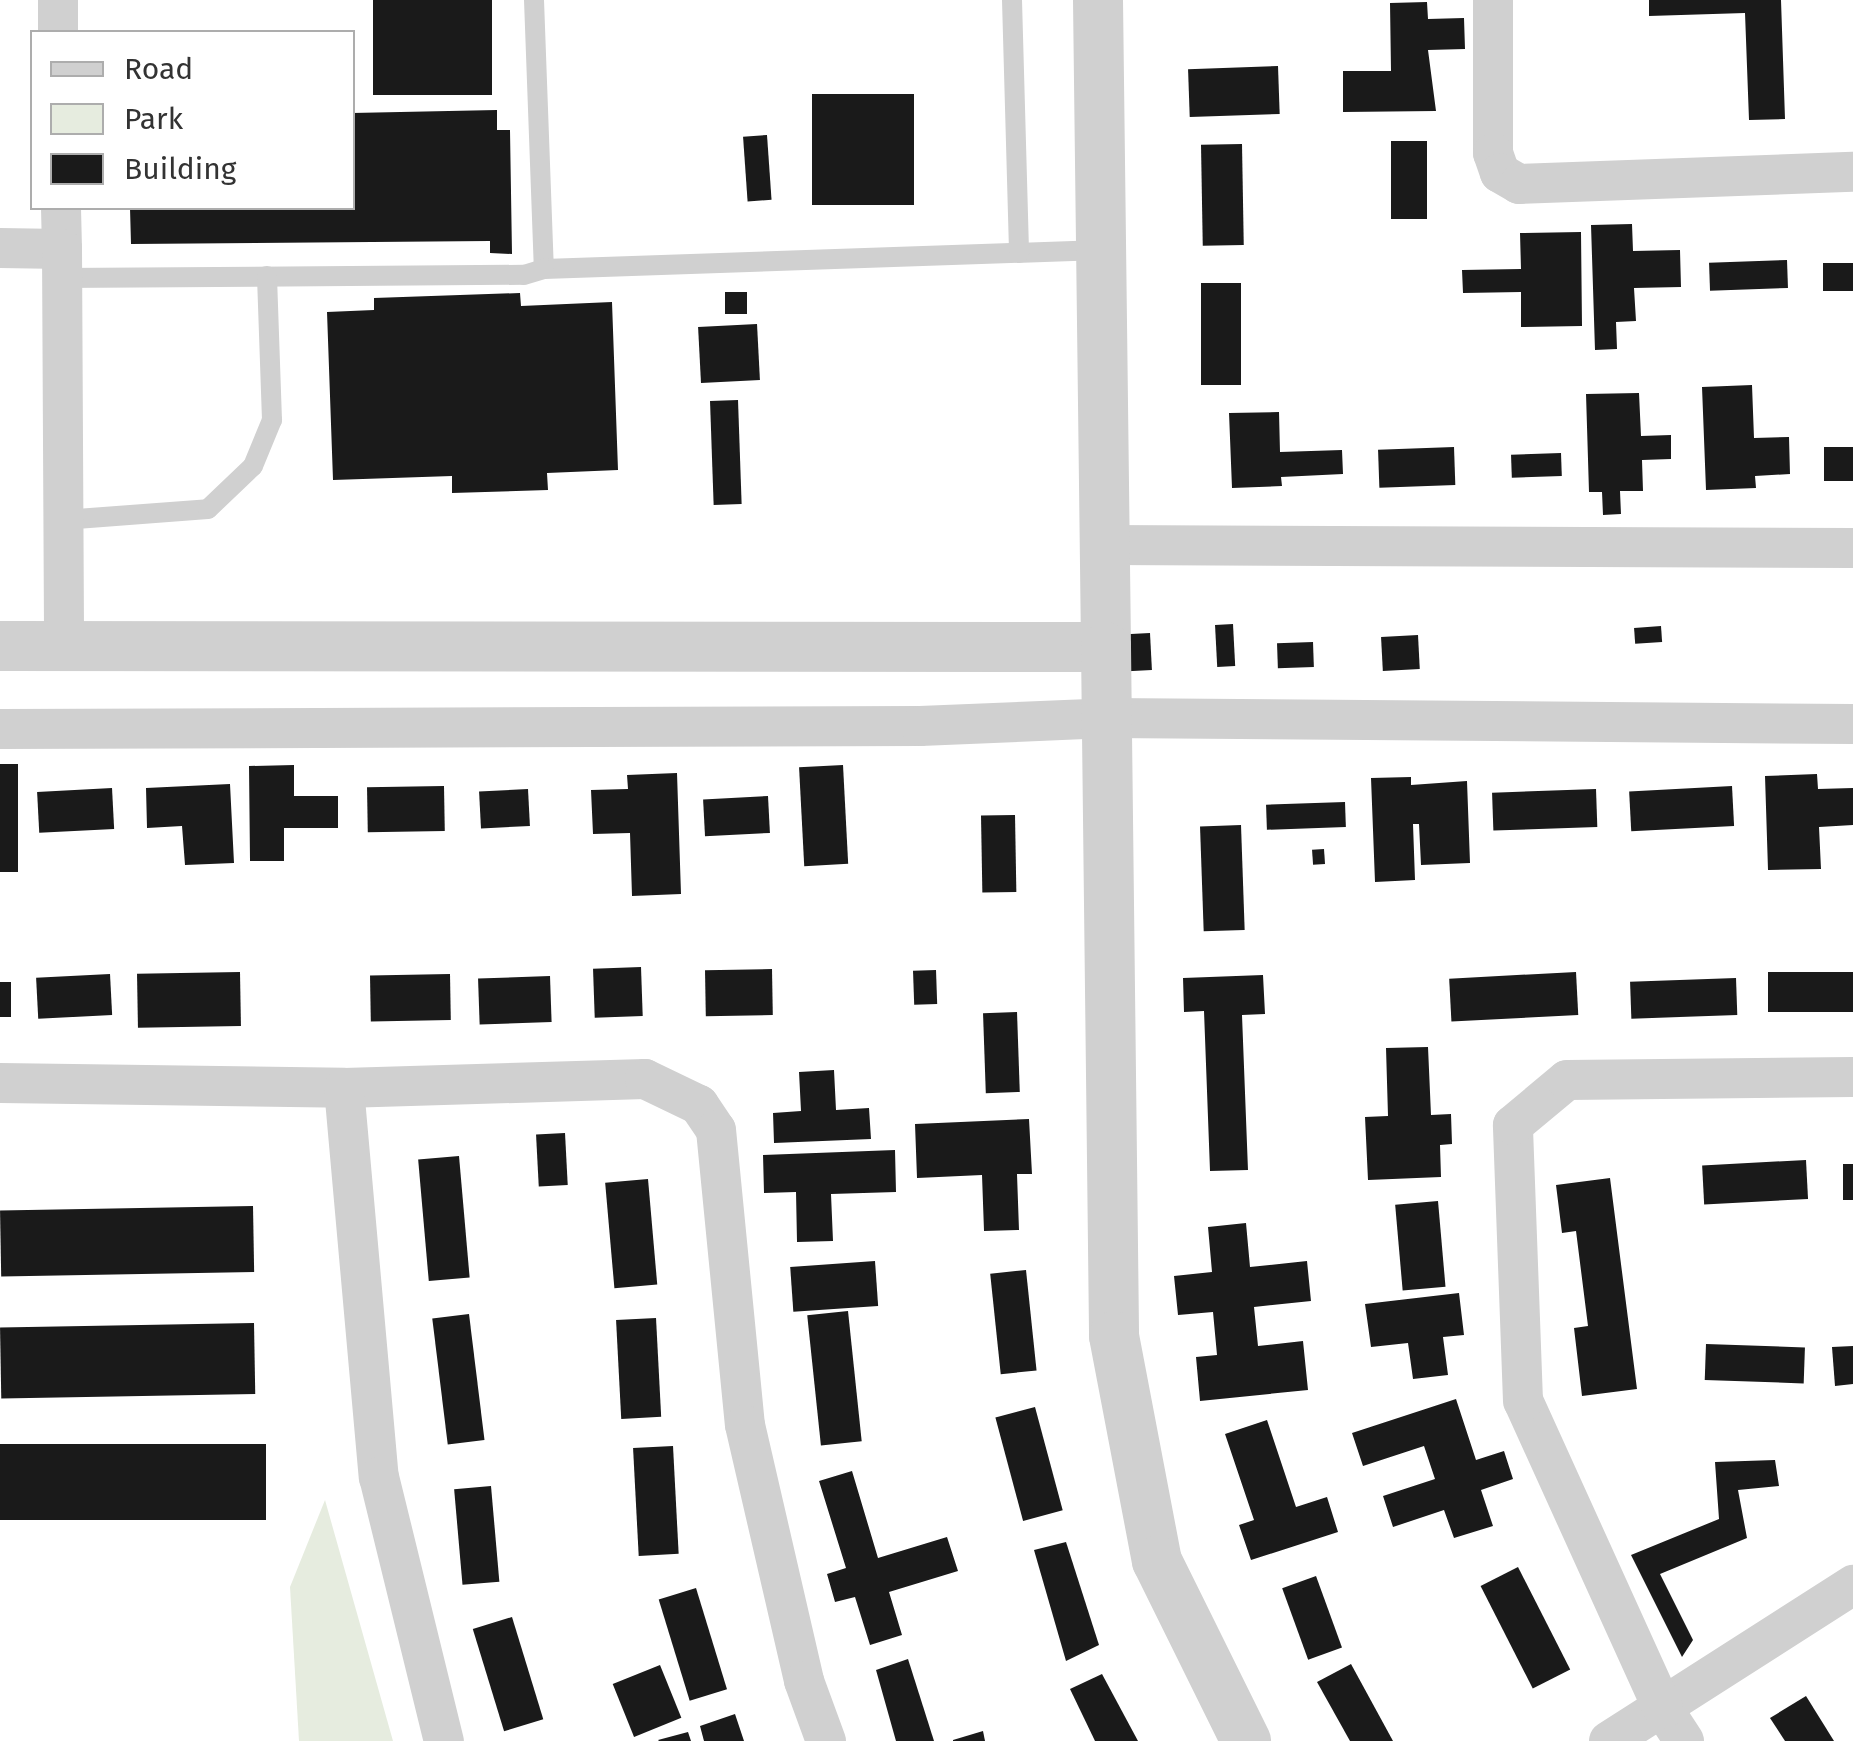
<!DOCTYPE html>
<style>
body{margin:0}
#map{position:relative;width:1853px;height:1741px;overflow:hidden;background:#fff;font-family:"Fira Sans",sans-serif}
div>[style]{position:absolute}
.green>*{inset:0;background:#e6ecdf}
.building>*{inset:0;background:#1a1a1a;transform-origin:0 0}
.service>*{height:20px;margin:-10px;padding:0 10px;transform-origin:10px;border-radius:10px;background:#d0d0d0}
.minor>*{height:40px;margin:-20px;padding:0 20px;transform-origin:20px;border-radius:20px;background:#d0d0d0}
.tertiary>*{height:50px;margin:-25px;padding:0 25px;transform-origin:25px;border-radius:25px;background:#d0d0d0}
span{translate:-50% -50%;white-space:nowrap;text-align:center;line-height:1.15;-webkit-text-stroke:10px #fff;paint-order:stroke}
.legend{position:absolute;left:30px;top:30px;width:325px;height:180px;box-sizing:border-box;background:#fff;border:2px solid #adadad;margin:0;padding:12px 18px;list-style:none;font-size:30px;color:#333}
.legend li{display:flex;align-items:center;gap:20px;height:50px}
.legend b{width:50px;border:2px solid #adadad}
</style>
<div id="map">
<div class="green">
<i style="clip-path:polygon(325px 1500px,393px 1741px,299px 1741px,290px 1587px)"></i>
</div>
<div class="building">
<i style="left:373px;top:0;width:119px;height:95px"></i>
<i style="clip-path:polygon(1649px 0,1781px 0,1785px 119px,1749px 120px,1745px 13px,1649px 16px)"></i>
<i style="clip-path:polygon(1427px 2px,1428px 19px,1464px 18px,1465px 49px,1428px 50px,1436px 111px,1343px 112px,1343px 71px,1391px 71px,1390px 3px)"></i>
<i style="left:1278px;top:66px;width:48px;height:90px;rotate:88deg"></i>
<i style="left:812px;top:94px;width:102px;height:111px"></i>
<i style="clip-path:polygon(497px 110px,497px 130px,510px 130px,512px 254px,490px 253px,490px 241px,131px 244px,130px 208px,352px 208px,352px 113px)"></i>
<i style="left:767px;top:135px;width:65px;height:24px;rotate:86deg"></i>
<i style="left:1391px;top:141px;width:36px;height:78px"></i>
<i style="left:1242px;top:144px;width:101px;height:41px;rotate:89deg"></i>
<i style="clip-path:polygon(1632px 224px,1633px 251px,1680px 250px,1681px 287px,1634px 288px,1636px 321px,1616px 322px,1617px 349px,1595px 350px,1591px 225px)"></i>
<i style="clip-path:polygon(1581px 232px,1582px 326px,1521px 327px,1521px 292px,1463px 293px,1462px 270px,1521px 269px,1520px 233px)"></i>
<i style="left:1787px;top:260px;width:28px;height:78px;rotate:88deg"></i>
<i style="left:1853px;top:263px;width:28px;height:30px;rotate:90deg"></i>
<i style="left:1201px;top:283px;width:40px;height:102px"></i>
<i style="left:725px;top:292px;width:22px;height:22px"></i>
<i style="clip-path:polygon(520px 293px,521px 306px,612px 302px,618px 470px,547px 473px,548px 490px,452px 493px,452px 476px,333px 480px,327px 312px,374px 310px,374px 298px)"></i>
<i style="left:757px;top:324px;width:56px;height:59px;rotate:87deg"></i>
<i style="clip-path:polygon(1752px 385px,1754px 438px,1789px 437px,1790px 474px,1755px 476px,1756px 488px,1706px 490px,1702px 387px)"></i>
<i style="clip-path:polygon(1639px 393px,1641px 436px,1671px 435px,1671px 459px,1642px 460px,1643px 491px,1620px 491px,1621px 514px,1603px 515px,1602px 492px,1589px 492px,1586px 394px)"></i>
<i style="left:738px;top:400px;width:104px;height:28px;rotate:88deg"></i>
<i style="clip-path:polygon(1279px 412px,1280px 452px,1342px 450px,1343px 474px,1281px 477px,1282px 486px,1232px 488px,1229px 413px)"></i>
<i style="left:1454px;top:447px;width:38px;height:76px;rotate:88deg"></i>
<i style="left:1853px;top:447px;width:34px;height:29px;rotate:90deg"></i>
<i style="left:1561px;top:453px;width:23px;height:50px;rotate:88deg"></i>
<i style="left:1233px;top:624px;width:42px;height:18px;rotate:87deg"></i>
<i style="left:1661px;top:626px;width:16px;height:27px;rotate:86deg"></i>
<i style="left:1150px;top:633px;width:37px;height:24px;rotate:87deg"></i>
<i style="left:1418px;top:635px;width:34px;height:37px;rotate:87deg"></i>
<i style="left:1313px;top:642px;width:25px;height:36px;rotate:88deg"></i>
<i style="left:0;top:764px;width:18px;height:108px"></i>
<i style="clip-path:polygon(294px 765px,294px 796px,338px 796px,338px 828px,284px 828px,284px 861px,250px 861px,249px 766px)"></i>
<i style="left:843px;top:765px;width:99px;height:44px;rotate:87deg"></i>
<i style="clip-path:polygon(677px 773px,681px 894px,632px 896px,630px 833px,593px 834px,591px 790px,628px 789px,627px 775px)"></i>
<i style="clip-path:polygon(1817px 774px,1818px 789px,1853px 788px,1853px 825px,1819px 827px,1821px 869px,1768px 870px,1765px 776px)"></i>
<i style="clip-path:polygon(1411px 777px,1411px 785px,1467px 781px,1470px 863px,1421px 865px,1419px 824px,1413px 824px,1415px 880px,1375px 882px,1371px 778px)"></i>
<i style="clip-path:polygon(230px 784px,234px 863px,185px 865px,182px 826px,147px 828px,146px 788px)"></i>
<i style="left:444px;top:786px;width:45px;height:77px;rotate:89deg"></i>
<i style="left:1732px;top:786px;width:40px;height:103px;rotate:87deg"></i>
<i style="left:112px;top:788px;width:41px;height:75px;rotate:87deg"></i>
<i style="left:528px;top:789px;width:37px;height:49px;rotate:87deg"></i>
<i style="left:1596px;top:789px;width:38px;height:104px;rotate:88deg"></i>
<i style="left:768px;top:796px;width:37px;height:65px;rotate:87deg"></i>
<i style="left:1345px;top:802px;width:25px;height:79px;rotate:88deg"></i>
<i style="left:1015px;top:815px;width:77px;height:34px;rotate:89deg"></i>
<i style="left:1241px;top:825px;width:105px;height:41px;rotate:88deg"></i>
<i style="left:1324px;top:849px;width:15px;height:12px;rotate:86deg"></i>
<i style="left:641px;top:967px;width:49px;height:48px;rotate:88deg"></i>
<i style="left:772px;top:969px;width:46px;height:67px;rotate:89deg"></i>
<i style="left:936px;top:970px;width:34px;height:23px;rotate:88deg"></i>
<i style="left:240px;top:972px;width:54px;height:103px;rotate:89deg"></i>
<i style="left:1576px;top:972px;width:43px;height:127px;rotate:87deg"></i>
<i style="left:1853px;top:972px;width:40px;height:85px;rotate:90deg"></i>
<i style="left:110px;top:974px;width:41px;height:74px;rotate:87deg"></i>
<i style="left:450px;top:974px;width:46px;height:80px;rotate:89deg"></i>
<i style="clip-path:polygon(1263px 975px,1265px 1014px,1242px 1015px,1248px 1170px,1210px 1171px,1204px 1011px,1184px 1012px,1183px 978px)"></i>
<i style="left:550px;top:976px;width:46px;height:72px;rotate:88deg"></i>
<i style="left:1736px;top:978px;width:37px;height:106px;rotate:88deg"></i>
<i style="left:11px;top:982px;width:35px;height:11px;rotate:90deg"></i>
<i style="left:1017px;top:1012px;width:80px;height:34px;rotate:88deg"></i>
<i style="clip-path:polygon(1428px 1047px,1431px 1115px,1451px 1114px,1452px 1144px,1440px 1145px,1441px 1177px,1368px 1180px,1365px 1117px,1388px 1116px,1386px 1048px)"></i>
<i style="clip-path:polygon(834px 1070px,836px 1110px,869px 1108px,871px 1139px,774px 1143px,773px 1113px,801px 1111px,799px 1072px)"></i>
<i style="clip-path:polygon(1029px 1119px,1032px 1174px,1017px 1174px,1019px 1230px,984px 1231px,982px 1175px,917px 1178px,915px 1124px)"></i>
<i style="left:565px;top:1133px;width:52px;height:29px;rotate:87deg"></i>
<i style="clip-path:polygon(895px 1150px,896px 1192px,831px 1194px,833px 1241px,797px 1242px,796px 1192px,764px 1193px,763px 1155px)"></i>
<i style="left:459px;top:1156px;width:122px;height:41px;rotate:85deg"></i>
<i style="left:1806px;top:1160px;width:39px;height:104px;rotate:87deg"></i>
<i style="left:1843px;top:1164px;width:10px;height:36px"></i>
<i style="clip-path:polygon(1610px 1178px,1637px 1389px,1582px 1396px,1574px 1328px,1588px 1326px,1576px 1231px,1562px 1233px,1556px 1185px)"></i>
<i style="left:648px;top:1179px;width:106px;height:43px;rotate:85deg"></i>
<i style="left:1438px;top:1201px;width:86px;height:43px;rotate:85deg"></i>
<i style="left:253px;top:1206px;width:66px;height:253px;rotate:89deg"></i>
<i style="clip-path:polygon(1246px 1223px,1250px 1267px,1307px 1261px,1311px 1301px,1254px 1307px,1258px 1346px,1303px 1341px,1308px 1390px,1200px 1401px,1196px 1357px,1217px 1355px,1213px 1312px,1178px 1315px,1174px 1276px,1212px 1272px,1208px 1227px)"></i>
<i style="left:875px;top:1261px;width:45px;height:85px;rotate:86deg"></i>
<i style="left:1026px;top:1270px;width:101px;height:36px;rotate:84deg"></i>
<i style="clip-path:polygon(1459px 1293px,1464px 1335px,1443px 1337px,1448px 1375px,1413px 1379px,1408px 1343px,1371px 1347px,1365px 1304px)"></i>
<i style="left:848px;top:1311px;width:131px;height:41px;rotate:84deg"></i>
<i style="left:469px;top:1314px;width:127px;height:37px;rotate:83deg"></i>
<i style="left:656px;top:1318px;width:99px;height:40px;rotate:87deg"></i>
<i style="left:254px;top:1323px;width:71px;height:254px;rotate:89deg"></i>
<i style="left:1706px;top:1344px;width:99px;height:36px;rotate:2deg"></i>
<i style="clip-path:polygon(1853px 1346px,1853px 1384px,1835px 1386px,1832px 1347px)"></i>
<i style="clip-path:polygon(1456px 1399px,1476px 1460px,1504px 1451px,1513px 1479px,1481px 1490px,1493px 1526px,1454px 1538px,1444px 1510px,1393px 1527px,1383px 1496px,1435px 1479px,1424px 1446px,1363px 1466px,1352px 1433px)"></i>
<i style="left:1035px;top:1407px;width:107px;height:41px;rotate:75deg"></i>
<i style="clip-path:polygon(1267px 1420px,1296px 1507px,1327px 1497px,1338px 1532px,1251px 1560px,1239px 1525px,1254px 1520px,1225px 1434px)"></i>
<i style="left:0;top:1444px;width:266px;height:76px"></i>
<i style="left:673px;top:1446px;width:108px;height:40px;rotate:87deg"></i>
<i style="clip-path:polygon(1775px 1460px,1779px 1486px,1738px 1490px,1747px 1538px,1660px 1574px,1693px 1640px,1682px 1657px,1631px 1555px,1719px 1519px,1715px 1462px)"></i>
<i style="clip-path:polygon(852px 1471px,878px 1558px,947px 1537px,958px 1571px,889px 1592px,902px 1635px,870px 1645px,855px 1597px,835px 1602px,827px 1574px,846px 1568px,819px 1481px)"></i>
<i style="left:491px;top:1486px;width:96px;height:37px;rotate:85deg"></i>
<i style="clip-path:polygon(1066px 1542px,1099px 1645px,1066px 1661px,1034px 1550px)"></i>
<i style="left:1518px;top:1567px;width:115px;height:42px;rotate:63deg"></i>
<i style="left:1316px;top:1576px;width:76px;height:36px;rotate:70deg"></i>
<i style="left:696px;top:1588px;width:106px;height:39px;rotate:73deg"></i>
<i style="left:512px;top:1617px;width:107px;height:41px;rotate:73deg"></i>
<i style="clip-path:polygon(908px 1659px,934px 1741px,896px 1741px,876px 1670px)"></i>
<i style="clip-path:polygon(1351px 1664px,1393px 1741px,1350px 1741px,1317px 1682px)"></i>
<i style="left:660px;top:1665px;width:57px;height:51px;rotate:68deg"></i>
<i style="clip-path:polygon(1102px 1674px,1138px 1741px,1095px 1741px,1070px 1689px)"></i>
<i style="clip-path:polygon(1806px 1696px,1834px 1741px,1785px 1741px,1770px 1718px)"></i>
<i style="clip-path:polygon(735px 1714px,744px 1741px,704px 1741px,700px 1726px)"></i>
<i style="clip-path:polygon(983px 1731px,985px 1741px,953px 1741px,953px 1740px)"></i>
<i style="clip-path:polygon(688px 1732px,691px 1741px,659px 1741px,658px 1740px)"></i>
</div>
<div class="service">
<i style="left:534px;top:0;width:269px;rotate:87.9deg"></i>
<i style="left:544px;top:269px;width:558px;rotate:-1.95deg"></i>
<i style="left:1012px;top:0;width:253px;rotate:88.4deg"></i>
<i style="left:61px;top:278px;width:463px;rotate:-0.4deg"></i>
<i style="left:524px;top:275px;width:21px;rotate:-17deg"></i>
<i style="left:63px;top:520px;width:145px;rotate:-4.3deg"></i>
<i style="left:208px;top:509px;width:62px;rotate:-43.7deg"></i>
<i style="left:253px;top:466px;width:50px;rotate:-67.6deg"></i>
<i style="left:272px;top:420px;width:144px;rotate:-92deg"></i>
</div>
<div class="minor">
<i style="left:58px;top:0;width:32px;rotate:90deg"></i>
<i style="left:1493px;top:0;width:153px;rotate:90deg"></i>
<i style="left:1493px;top:153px;width:21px;rotate:71deg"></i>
<i style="left:1500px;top:173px;width:22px;rotate:30deg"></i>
<i style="left:1519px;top:184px;width:334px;rotate:-2.1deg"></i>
<i style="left:61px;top:208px;width:41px;rotate:88.6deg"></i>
<i style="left:0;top:248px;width:62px;rotate:0.9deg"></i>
<i style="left:62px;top:249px;width:397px;rotate:89.7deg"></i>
<i style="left:1105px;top:545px;width:748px;rotate:0.23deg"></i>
<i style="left:0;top:729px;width:920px;rotate:-0.19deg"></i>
<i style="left:920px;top:726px;width:188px;rotate:-2.4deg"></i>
<i style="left:1108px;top:718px;width:745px;rotate:0.46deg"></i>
<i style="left:0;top:1083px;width:344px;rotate:0.8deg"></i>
<i style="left:344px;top:1088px;width:301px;rotate:-1.7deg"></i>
<i style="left:645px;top:1079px;width:60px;rotate:25.7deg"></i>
<i style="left:699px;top:1105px;width:30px;rotate:56deg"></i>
<i style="left:716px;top:1130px;width:296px;rotate:84.4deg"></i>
<i style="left:745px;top:1425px;width:263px;rotate:77deg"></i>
<i style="left:804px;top:1681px;width:64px;rotate:69.9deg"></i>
<i style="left:344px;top:1088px;width:391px;rotate:84.9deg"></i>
<i style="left:379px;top:1477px;width:272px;rotate:76.2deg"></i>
<i style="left:1609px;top:1741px;width:290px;rotate:-32.6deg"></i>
<i style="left:1684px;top:1741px;width:38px;rotate:-123deg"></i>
<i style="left:1663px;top:1709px;width:338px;rotate:-114.4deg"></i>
<i style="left:1523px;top:1401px;width:276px;rotate:-92.1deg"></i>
<i style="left:1513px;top:1125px;width:70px;rotate:-39.8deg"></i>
<i style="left:1567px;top:1080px;width:286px;rotate:-0.6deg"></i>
</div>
<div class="tertiary">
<i style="left:1098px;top:0;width:647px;rotate:89.29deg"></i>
<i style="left:0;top:646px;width:1106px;rotate:0.05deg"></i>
<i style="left:1106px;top:647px;width:689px;rotate:89.33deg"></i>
<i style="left:1114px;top:1336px;width:229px;rotate:79.2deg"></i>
<i style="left:1157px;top:1561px;width:201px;rotate:63.7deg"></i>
</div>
<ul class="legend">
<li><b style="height:12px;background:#d0d0d0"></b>Road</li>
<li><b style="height:28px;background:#e6ecdf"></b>Park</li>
<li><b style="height:28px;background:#1a1a1a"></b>Building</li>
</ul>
</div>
